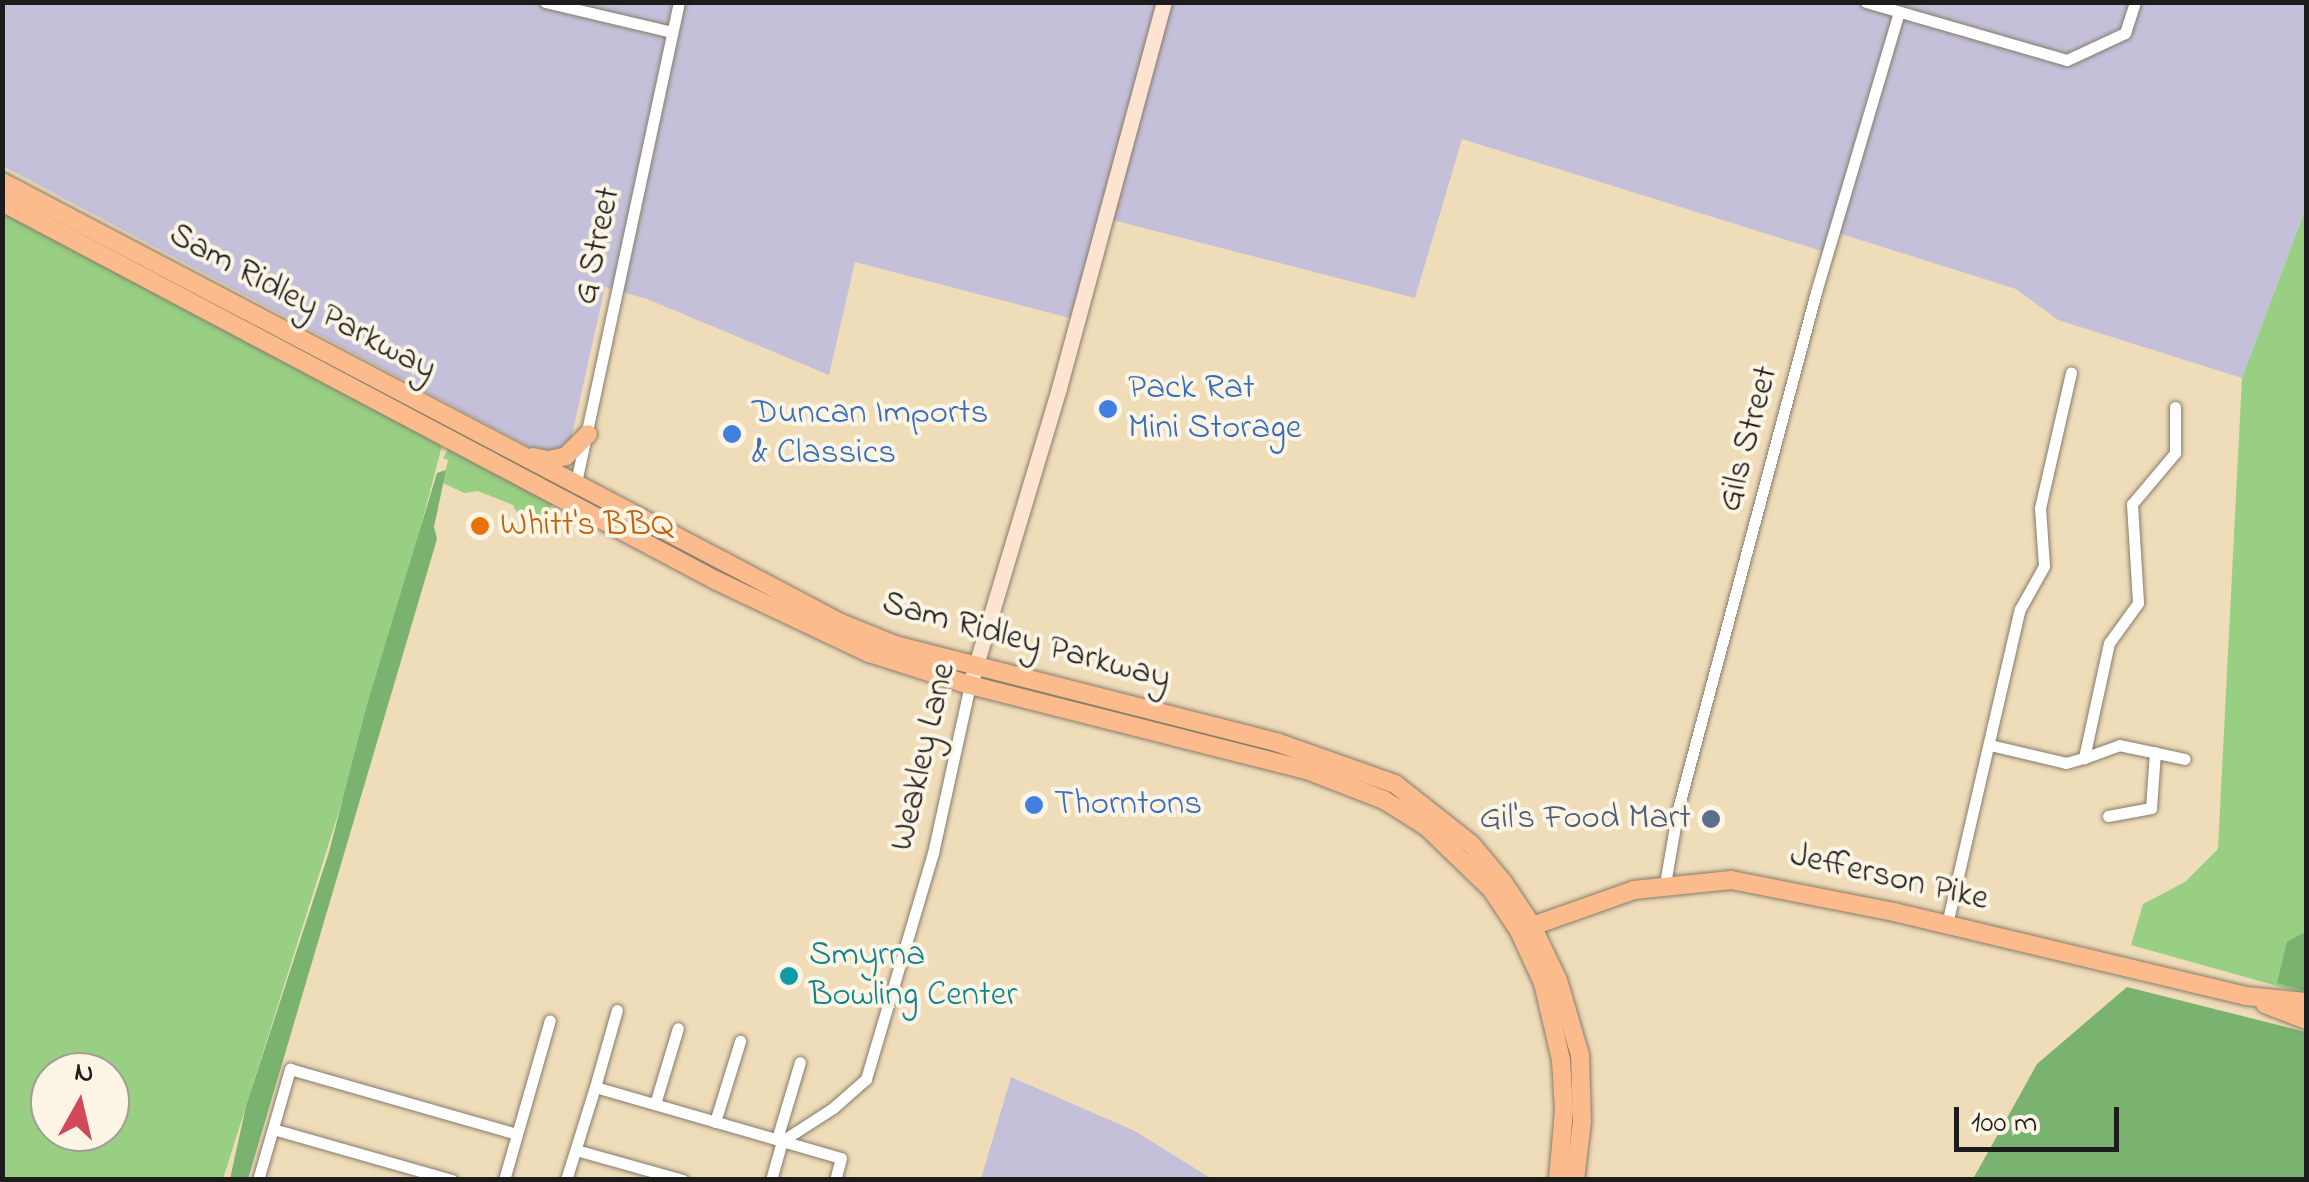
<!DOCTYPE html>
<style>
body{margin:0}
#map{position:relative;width:2309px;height:1182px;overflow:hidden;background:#efdcb9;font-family:"Indie Flower",sans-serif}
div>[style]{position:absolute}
.industrial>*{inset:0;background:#c5c0da}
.green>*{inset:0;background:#98cf82}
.forest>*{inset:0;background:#7ab270}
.roads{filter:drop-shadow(0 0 2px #867c6a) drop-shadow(0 0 2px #867c6a)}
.street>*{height:11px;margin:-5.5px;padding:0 5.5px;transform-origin:5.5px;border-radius:5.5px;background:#fff}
.secondary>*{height:15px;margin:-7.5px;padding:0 7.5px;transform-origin:7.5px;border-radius:7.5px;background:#fde4d1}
.primary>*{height:18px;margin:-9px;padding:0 9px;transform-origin:9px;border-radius:9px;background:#fbbb8c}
.dots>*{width:28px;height:28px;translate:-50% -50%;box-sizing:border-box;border:5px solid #fcf5e5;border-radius:50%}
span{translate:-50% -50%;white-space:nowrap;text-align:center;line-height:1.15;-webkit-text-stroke:8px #fcf5e5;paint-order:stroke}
.street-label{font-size:35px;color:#1c1c1c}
.shop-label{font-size:35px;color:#366cbe}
.left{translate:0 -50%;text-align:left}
.food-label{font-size:35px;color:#c56008}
.service-label{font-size:35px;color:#4e5e75}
.right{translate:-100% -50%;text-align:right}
.culture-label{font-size:35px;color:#0d838f}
.frame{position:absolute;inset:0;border:5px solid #1c1c1c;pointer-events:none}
.north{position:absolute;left:30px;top:1052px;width:100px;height:100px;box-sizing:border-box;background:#fcf5e5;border:2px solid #a29e95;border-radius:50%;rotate:8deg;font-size:28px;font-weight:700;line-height:40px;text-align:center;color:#1c1c1c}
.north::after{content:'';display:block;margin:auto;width:35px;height:45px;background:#d1495b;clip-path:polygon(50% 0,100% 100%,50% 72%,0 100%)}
.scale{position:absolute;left:1954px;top:1107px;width:165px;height:45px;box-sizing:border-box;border:5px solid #1c1c1c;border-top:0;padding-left:12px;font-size:30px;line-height:35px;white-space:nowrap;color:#1c1c1c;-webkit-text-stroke:8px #fcf5e5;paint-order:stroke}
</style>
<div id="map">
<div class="industrial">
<i style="clip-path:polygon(2px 3px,2306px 3px,2306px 208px,2242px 378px,2058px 320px,2016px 289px,1835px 232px,1828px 253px,1462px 139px,1415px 298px,1105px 218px,1077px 320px,855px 262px,829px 375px,647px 299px,605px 287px,565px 466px,3px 166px)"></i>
<i style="clip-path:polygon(1011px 1077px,1135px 1131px,1212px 1179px,981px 1179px)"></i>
</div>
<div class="green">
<i style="clip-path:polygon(2306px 208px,2306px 994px,2131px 945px,2143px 904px,2185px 882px,2218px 849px,2242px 378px)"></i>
<i style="clip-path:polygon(evenodd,2px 210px,444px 438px,382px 675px,223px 1179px,3px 1179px,2px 210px,50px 1072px,110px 1072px,110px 1132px,50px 1132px,50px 1072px)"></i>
<i style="clip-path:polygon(451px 445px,553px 502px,546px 520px,517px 513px,513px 505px,478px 491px,464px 493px,443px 483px,448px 460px,443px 458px)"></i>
</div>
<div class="forest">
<i style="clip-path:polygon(446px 470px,434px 527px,437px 539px,248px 1179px,230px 1179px,246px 1106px,329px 852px,367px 705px,437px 473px)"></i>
<i style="clip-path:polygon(2303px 933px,2306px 937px,2306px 991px,2277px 983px,2287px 942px)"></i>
<i style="clip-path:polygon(2127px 987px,2306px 1032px,2306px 1179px,1973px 1179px,2037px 1064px)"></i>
</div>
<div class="roads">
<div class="street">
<i style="left:545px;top:2px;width:130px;rotate:13.3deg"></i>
<i style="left:1866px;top:2px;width:209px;rotate:16.1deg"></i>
<i style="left:2067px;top:60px;width:64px;rotate:-25deg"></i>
<i style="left:2125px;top:33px;width:33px;rotate:-72deg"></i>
<i style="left:2175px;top:407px;width:46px;rotate:90deg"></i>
<i style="left:2175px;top:453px;width:67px;rotate:130.1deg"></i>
<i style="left:2132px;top:504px;width:99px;rotate:86.5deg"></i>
<i style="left:2138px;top:603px;width:49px;rotate:125.9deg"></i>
<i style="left:2109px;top:643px;width:118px;rotate:102.3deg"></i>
<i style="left:2084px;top:758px;width:37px;rotate:-20deg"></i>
<i style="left:2119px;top:745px;width:67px;rotate:12deg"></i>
<i style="left:575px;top:487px;width:496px;rotate:-77.9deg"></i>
<i style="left:1990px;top:745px;width:78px;rotate:13.3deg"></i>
<i style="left:2066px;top:763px;width:19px;rotate:-16deg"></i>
<i style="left:2108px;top:816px;width:44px;rotate:-10.5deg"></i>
<i style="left:2151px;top:808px;width:56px;rotate:-85.9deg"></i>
<i style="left:1665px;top:884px;width:76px;rotate:-80.2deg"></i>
<i style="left:1678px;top:809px;width:535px;rotate:-75.05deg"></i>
<i style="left:1816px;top:292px;width:292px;rotate:-73.5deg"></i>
<i style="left:1947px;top:924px;width:323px;rotate:-77deg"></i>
<i style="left:2020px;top:609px;width:49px;rotate:-60.8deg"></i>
<i style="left:2044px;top:566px;width:58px;rotate:-93.9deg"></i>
<i style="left:2040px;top:508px;width:139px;rotate:-77.1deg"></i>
<i style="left:595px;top:1087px;width:80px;rotate:-74.1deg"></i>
<i style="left:655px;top:1104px;width:79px;rotate:-73.2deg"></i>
<i style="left:715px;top:1122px;width:85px;rotate:-72.8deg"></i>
<i style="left:273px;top:1129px;width:186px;rotate:15.9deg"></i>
<i style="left:777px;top:1139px;width:80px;rotate:-73.4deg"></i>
<i style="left:576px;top:1150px;width:111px;rotate:15.7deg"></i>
<i style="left:258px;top:1180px;width:116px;rotate:-73.9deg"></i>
<i style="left:290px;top:1069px;width:236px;rotate:16deg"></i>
<i style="left:504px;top:1180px;width:166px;rotate:-74deg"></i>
<i style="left:566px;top:1180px;width:97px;rotate:-72.7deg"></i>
<i style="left:595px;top:1087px;width:195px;rotate:16.1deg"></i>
<i style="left:782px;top:1141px;width:61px;rotate:-32.9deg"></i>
<i style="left:833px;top:1108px;width:44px;rotate:-41.3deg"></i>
<i style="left:866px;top:1079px;width:236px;rotate:-73.5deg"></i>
<i style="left:933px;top:853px;width:172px;rotate:-77.6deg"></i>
<i style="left:771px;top:1180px;width:41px;rotate:-74.2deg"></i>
<i style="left:782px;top:1141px;width:61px;rotate:16.1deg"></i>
<i style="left:841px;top:1158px;width:23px;rotate:105deg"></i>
</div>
<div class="secondary">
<i style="left:970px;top:685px;width:310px;rotate:-73.3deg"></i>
<i style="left:1059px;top:388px;width:400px;rotate:-74.8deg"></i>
</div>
<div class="primary">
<i style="left:2px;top:182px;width:948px;rotate:27.73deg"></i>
<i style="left:841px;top:623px;width:58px;rotate:22.2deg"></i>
<i style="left:895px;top:645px;width:396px;rotate:14.3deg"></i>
<i style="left:1279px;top:743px;width:123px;rotate:19.5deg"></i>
<i style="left:1395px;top:784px;width:97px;rotate:38.3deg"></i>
<i style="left:1471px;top:844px;width:50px;rotate:49.9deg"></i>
<i style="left:1503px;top:882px;width:50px;rotate:56.3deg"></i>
<i style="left:1531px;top:924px;width:62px;rotate:64.3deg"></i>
<i style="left:1558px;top:980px;width:78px;rotate:73.7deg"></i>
<i style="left:1580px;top:1055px;width:66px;rotate:88.3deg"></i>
<i style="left:1582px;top:1121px;width:59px;rotate:96.8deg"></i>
<i style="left:2px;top:202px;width:807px;rotate:27.93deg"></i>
<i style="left:715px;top:580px;width:170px;rotate:25.4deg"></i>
<i style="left:869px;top:653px;width:106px;rotate:17.6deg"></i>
<i style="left:970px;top:685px;width:348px;rotate:14.2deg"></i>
<i style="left:1307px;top:770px;width:83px;rotate:21.3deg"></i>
<i style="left:1384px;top:800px;width:51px;rotate:32.1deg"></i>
<i style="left:1427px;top:827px;width:91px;rotate:44.1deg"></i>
<i style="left:1492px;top:890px;width:49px;rotate:56.6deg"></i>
<i style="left:1519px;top:931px;width:57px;rotate:65.2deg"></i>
<i style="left:1543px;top:983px;width:79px;rotate:76.8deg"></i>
<i style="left:1561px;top:1060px;width:50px;rotate:86.6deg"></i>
<i style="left:1564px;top:1110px;width:70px;rotate:94.9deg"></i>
<i style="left:533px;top:457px;width:16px;rotate:11deg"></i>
<i style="left:549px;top:460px;width:17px;rotate:-13deg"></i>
<i style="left:566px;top:456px;width:31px;rotate:-45deg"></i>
<i style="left:1524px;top:929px;width:117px;rotate:-19.5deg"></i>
<i style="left:1634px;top:890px;width:98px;rotate:-5.9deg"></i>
<i style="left:1731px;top:880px;width:166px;rotate:11.1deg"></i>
<i style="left:1894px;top:912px;width:362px;rotate:13.4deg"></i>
<i style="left:2246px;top:996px;width:60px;rotate:5.7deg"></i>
<i style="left:2265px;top:1004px;width:44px;rotate:21.3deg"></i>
</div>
</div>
<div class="dots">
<i style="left:1108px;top:409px;background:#3f7fe0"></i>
<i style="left:732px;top:434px;background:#3f7fe0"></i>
<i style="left:480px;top:526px;background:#e8710a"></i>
<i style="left:1034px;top:805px;background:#3f7fe0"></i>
<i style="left:1711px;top:819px;background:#5c6f8a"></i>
<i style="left:789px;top:976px;background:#0f9aa8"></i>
</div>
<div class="street-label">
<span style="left:598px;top:246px;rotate:-78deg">G Street</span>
<span style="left:302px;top:303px;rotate:28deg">Sam Ridley Parkway</span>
<span style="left:1749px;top:439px;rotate:-75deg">Gils Street</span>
<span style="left:1026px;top:642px;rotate:15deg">Sam Ridley Parkway</span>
<span style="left:924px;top:757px;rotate:-77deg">Weakley Lane</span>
<span style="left:1889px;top:878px;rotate:13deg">Jefferson Pike</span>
</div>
<div class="shop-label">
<span class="left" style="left:1128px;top:409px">Pack Rat<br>Mini Storage</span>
<span class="left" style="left:752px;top:434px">Duncan Imports<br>&amp; Classics</span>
<span class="left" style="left:1054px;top:805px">Thorntons</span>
</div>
<div class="food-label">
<span class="left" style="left:500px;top:526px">Whitt's BBQ</span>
</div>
<div class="service-label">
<span class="right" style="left:1691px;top:819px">Gil's Food Mart</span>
</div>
<div class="culture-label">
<span class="left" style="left:809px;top:976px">Smyrna<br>Bowling Center</span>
</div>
<div class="frame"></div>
<div class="north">N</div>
<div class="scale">100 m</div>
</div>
